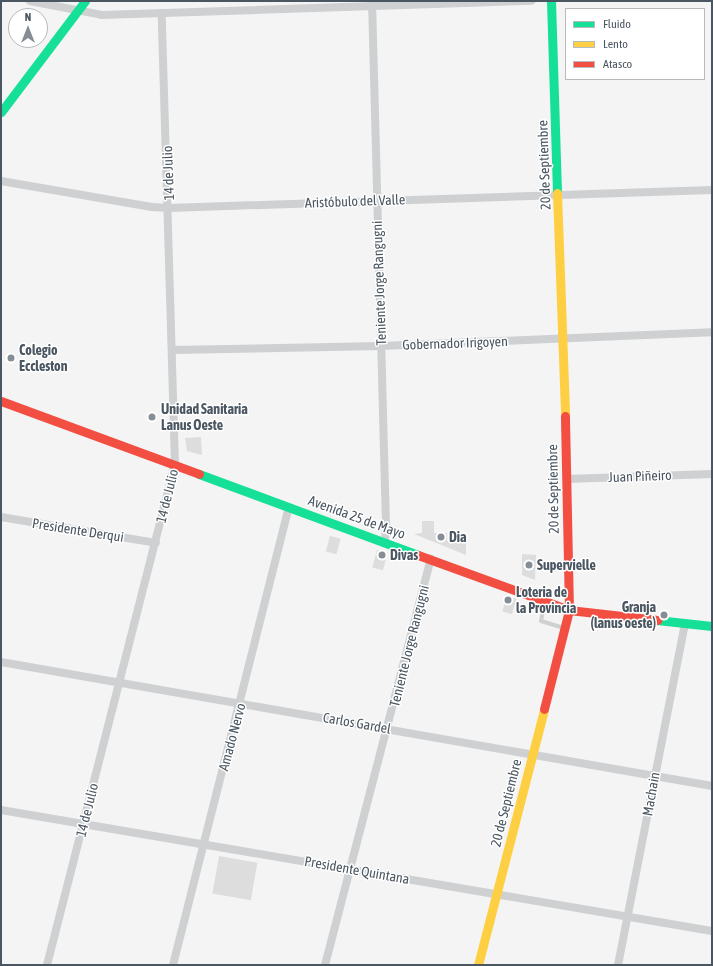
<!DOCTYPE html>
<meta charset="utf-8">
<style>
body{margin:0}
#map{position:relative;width:713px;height:966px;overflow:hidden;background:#f4f4f4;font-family:"Asap Condensed",sans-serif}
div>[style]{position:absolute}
.building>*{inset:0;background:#ddddde;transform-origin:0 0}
.lane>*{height:4px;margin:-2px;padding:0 2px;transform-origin:2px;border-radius:2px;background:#ced0d2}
.street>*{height:8px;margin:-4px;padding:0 4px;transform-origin:4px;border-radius:4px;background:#ced0d2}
.fast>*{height:9px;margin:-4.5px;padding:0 4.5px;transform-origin:4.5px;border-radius:4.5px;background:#16e098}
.slow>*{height:9px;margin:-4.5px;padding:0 4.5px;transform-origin:4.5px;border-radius:4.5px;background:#ffcf43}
.jam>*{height:9px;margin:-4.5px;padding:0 4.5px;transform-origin:4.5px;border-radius:4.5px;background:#f24e42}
.dots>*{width:11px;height:11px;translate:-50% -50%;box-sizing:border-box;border:2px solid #fff;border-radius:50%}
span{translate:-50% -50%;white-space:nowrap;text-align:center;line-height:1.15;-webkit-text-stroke:3px #fff;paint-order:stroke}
.street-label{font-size:14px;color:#4a5661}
.poi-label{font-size:14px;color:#4a5661;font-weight:700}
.left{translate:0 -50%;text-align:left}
.right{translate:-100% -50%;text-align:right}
.frame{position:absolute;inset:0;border:2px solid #4a5661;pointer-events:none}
.legend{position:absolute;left:565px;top:8px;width:140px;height:72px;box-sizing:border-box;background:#fff;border:1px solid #b7bbc0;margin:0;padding:5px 7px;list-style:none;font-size:12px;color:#4a5661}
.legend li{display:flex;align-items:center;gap:8px;height:20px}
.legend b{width:20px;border:1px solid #b7bbc0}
.north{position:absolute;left:8px;top:8px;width:40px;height:40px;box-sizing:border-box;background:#fff;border:1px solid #b7bbc0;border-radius:50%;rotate:0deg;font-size:11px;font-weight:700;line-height:16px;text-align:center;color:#4a5661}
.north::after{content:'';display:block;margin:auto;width:14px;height:18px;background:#868d94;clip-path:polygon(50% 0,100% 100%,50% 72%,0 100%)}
</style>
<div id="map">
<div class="building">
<i style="clip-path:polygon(201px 437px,202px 455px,187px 451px,185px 438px)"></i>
<i style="clip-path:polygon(422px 521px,434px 521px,434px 533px,447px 533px,447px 541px,466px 541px,466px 555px,414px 534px,422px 533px)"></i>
<i style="left:330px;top:536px;width:11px;height:16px;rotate:15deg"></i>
<i style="left:377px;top:550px;width:11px;height:18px;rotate:15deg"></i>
<i style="clip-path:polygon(522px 554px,536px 555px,535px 580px,522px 575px)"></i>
<i style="left:507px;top:596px;width:10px;height:16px;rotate:17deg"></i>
<i style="left:219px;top:856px;width:39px;height:38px;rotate:10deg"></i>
</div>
<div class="lane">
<i style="left:545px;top:602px;width:19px;rotate:102deg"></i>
<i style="left:541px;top:621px;width:24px;rotate:17deg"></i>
</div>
<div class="street">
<i style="left:30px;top:1px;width:73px;rotate:11deg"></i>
<i style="left:102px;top:15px;width:430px;rotate:-1.9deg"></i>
<i style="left:372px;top:1px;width:523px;rotate:88.47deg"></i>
<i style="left:386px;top:524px;width:18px;rotate:93deg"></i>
<i style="left:1px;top:181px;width:153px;rotate:9.8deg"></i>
<i style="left:152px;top:207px;width:17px;rotate:3deg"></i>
<i style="left:169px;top:208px;width:543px;rotate:-1.9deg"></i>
<i style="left:173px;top:350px;width:208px;rotate:-1.1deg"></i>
<i style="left:381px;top:346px;width:331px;rotate:-2.4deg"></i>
<i style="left:567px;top:479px;width:145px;rotate:-2deg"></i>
<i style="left:1px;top:517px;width:157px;rotate:9.5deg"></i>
<i style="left:1px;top:662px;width:722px;rotate:9.89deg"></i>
<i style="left:1px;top:810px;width:721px;rotate:9.66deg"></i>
<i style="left:47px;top:965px;width:517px;rotate:-75.67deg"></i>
<i style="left:175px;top:464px;width:451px;rotate:-91.7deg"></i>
<i style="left:173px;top:965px;width:471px;rotate:-75.8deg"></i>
<i style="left:325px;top:965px;width:420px;rotate:-75.4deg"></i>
<i style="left:618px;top:965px;width:348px;rotate:-78.9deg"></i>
</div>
<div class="fast">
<i style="left:551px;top:1px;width:192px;rotate:88.2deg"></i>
<i style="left:1px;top:112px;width:139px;rotate:-52.9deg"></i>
<i style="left:199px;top:474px;width:233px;rotate:20.3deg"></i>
<i style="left:657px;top:620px;width:55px;rotate:6.2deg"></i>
</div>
<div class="slow">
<i style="left:557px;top:193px;width:223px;rotate:87.9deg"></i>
<i style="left:478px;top:965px;width:264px;rotate:-75.5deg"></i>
</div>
<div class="jam">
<i style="left:1px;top:401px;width:211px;rotate:20.2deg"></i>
<i style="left:418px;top:555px;width:161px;rotate:20deg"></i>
<i style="left:569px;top:610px;width:89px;rotate:6.5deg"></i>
<i style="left:544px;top:709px;width:102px;rotate:-75.8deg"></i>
<i style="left:569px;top:610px;width:194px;rotate:-91.2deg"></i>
</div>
<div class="dots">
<i style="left:11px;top:358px;background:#868d94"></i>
<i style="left:152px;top:417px;background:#868d94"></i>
<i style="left:441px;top:537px;background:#868d94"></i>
<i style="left:382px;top:555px;background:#868d94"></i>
<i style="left:529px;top:565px;background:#868d94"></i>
<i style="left:508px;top:600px;background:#868d94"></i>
<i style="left:664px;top:615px;background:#868d94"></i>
</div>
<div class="street-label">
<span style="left:544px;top:165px;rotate:-92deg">20 de Septiembre</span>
<span style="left:168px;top:173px;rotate:-92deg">14 de Julio</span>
<span style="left:355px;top:201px;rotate:-2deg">Aristóbulo del Valle</span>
<span style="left:379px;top:283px;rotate:-92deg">Teniente Jorge Rangugni</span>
<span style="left:455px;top:343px;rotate:-2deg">Gobernador Irigoyen</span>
<span style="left:640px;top:476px;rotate:-2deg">Juan Piñeiro</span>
<span style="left:553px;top:489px;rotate:-91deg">20 de Septiembre</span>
<span style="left:167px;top:496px;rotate:-76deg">14 de Julio</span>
<span style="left:357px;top:517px;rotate:20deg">Avenida 25 de Mayo</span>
<span style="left:78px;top:530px;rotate:9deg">Presidente Derqui</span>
<span style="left:409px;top:646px;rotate:-76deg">Teniente Jorge Rangugni</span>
<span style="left:357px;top:723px;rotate:10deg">Carlos Gardel</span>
<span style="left:232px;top:737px;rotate:-75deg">Amado Nervo</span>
<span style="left:651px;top:794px;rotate:-80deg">Machain</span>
<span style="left:506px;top:803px;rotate:-76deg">20 de Septiembre</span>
<span style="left:87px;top:810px;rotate:-76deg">14 de Julio</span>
<span style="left:357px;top:870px;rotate:10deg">Presidente Quintana</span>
</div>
<div class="poi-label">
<span class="left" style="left:19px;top:358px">Colegio<br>Eccleston</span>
<span class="left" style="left:161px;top:417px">Unidad Sanitaria<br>Lanus Oeste</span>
<span class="left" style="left:449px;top:537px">Dia</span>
<span class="left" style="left:390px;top:555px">Divas</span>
<span class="left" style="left:537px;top:565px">Supervielle</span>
<span class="left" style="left:516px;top:600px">Loteria de<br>la Provincia</span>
<span class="right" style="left:656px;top:615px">Granja<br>(lanus oeste)</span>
</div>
<div class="frame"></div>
<ul class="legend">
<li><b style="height:5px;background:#16e098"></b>Fluido</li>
<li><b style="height:5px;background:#ffcf43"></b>Lento</li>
<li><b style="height:5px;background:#f24e42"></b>Atasco</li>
</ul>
<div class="north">N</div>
</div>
